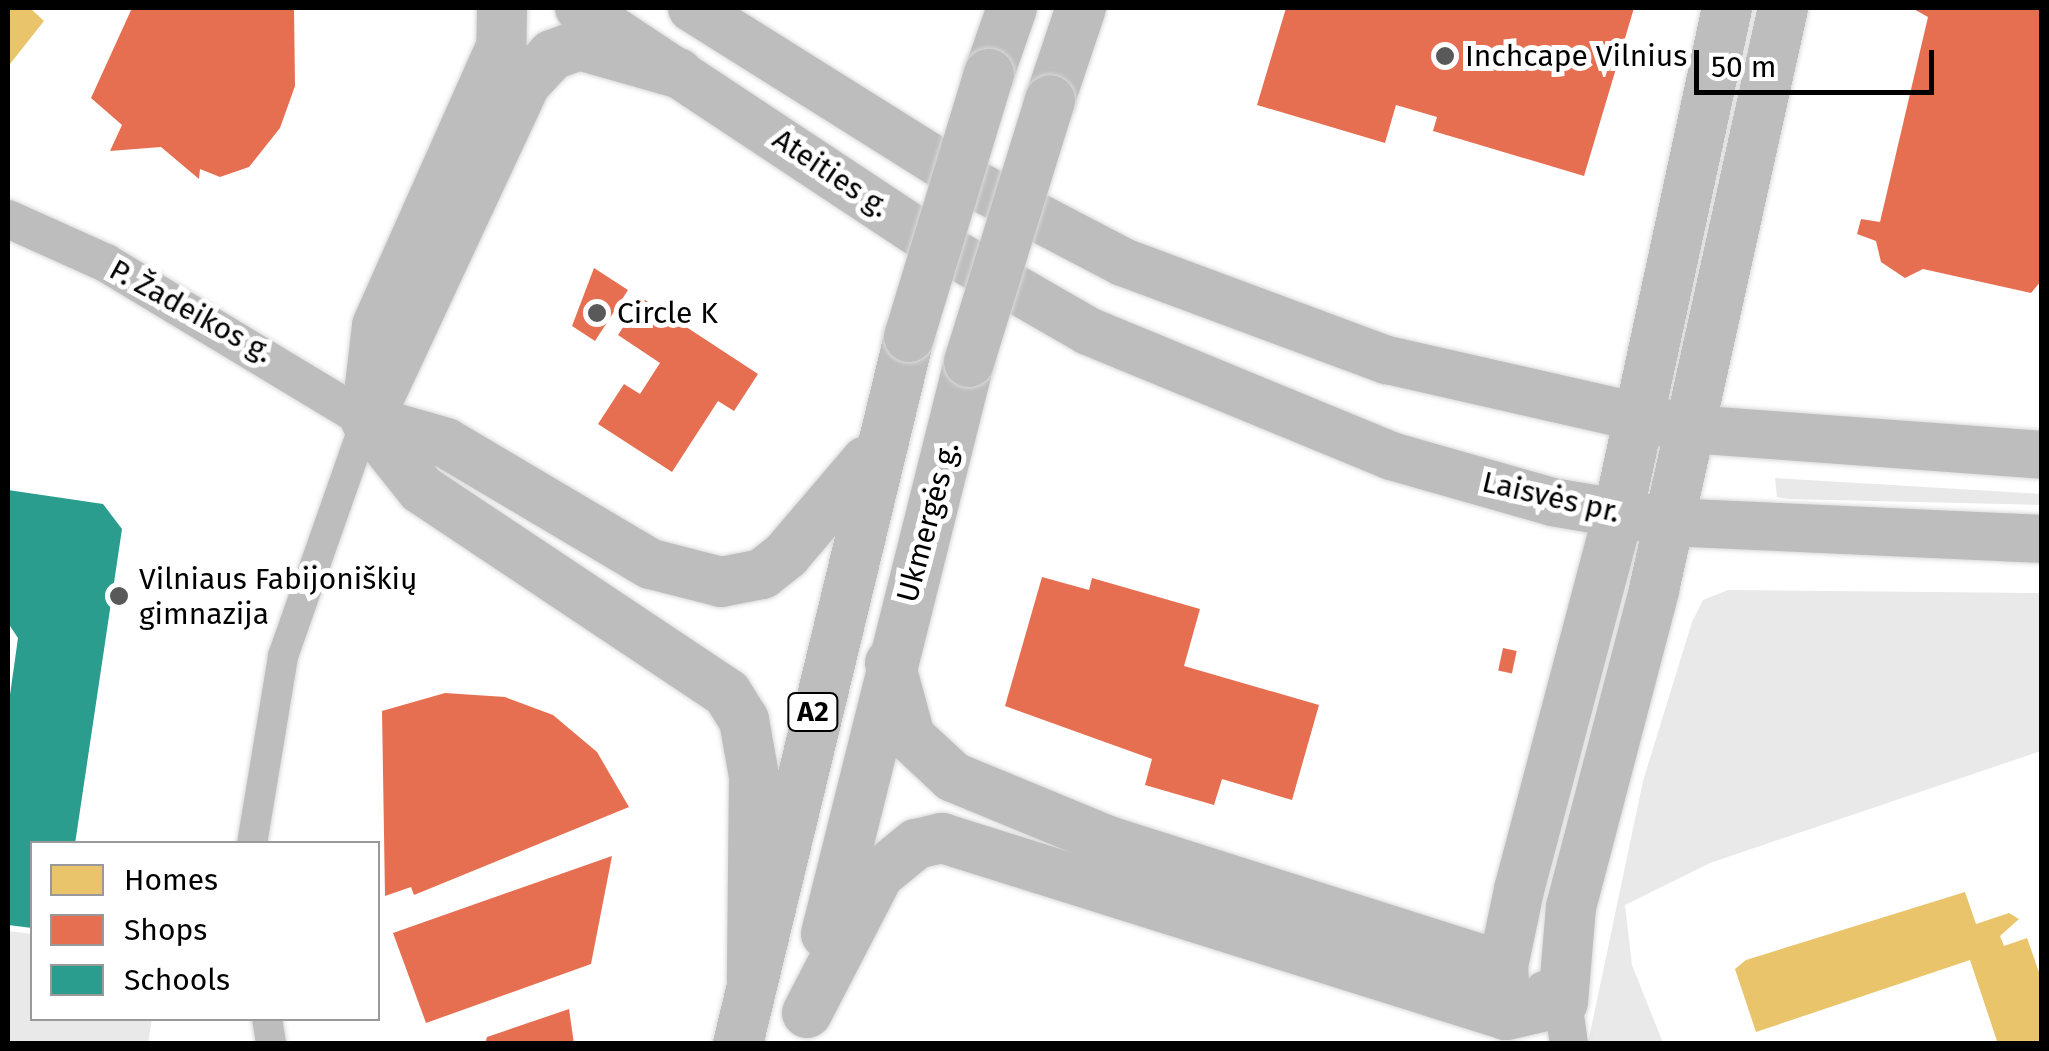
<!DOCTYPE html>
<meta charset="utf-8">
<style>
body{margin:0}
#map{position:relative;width:2049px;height:1051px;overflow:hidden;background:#fff;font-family:"Fira Sans",sans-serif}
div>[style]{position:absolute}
.green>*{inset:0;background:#e9e9e9}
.homes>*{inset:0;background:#e9c46a}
.shops>*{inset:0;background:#e76f51;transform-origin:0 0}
.schools>*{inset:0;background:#2a9d8f}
.roads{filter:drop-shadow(0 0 2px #dbdbdb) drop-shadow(0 0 2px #dbdbdb)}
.minor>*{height:30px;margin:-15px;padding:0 15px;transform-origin:15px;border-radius:15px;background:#bdbdbd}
.tertiary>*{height:38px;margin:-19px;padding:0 19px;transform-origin:19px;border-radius:19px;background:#bdbdbd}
.primary>*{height:48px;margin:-24px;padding:0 24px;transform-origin:24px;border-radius:24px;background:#bdbdbd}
.trunk>*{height:50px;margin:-25px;padding:0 25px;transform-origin:25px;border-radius:25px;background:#bdbdbd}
.bridges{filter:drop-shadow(0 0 2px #dbdbdb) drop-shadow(0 0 2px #dbdbdb)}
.trunk-bridge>*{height:50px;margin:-25px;padding:0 25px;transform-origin:25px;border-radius:25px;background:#bdbdbd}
.dots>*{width:28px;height:28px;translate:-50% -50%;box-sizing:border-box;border:5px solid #fff;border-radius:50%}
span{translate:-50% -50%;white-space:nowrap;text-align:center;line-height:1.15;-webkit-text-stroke:10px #fff;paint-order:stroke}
.shield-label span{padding:2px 8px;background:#fff;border:2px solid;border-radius:8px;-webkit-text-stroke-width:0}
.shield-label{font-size:28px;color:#000;font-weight:700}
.poi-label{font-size:30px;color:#000}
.left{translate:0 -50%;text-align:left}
.street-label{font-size:30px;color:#000}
.frame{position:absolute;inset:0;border:10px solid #000;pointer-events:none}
.legend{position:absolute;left:30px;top:841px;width:350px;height:180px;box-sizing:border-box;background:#fff;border:2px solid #999;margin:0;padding:12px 18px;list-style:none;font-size:30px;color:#000}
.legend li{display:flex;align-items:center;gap:20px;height:50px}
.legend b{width:50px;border:2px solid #999}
.scale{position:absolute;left:1694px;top:50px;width:240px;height:45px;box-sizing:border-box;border:5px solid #000;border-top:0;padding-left:12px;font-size:30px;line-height:35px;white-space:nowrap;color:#000;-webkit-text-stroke:8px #fff;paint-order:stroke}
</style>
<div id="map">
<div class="green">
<i style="clip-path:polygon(1775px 478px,2041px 494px,2041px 505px,1789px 499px,1777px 497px)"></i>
<i style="clip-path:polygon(1728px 590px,2041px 593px,2041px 751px,1710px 863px,1625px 905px,1632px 965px,1663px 1043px,1588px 1043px,1643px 781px,1692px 622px,1703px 600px)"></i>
<i style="clip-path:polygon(8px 931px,32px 934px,32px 1018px,152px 1019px,148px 1043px,8px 1043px)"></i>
</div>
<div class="homes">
<i style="clip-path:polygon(8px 8px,30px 8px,44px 21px,10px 64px)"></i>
<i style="clip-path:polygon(1965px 892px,1976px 924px,2009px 913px,2019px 919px,2000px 936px,2004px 946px,2027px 938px,2042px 981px,2042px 1044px,1998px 1044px,1970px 960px,1756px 1032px,1735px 969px,1746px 960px)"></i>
</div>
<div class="shops">
<i style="clip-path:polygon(132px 8px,294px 8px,295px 86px,280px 128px,249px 167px,220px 177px,200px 169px,199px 179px,161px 147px,110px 151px,122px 125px,91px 98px)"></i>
<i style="clip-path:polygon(1286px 8px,1634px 8px,1584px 176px,1433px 131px,1437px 117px,1396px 105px,1385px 143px,1257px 105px)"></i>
<i style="clip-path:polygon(1912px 8px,2042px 8px,2042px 280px,2031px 293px,1923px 269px,1905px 278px,1881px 262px,1876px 241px,1857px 234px,1861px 219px,1880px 222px,1928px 17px)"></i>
<i style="clip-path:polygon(594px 268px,628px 290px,595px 341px,572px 326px)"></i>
<i style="clip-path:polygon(642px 298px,758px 374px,734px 411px,718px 401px,672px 472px,598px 424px,624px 384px,640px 394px,660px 363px,618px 335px)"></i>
<i style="clip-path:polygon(1042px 577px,1089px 590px,1092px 578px,1200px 609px,1184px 666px,1319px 705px,1292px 800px,1222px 779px,1214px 805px,1145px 785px,1152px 759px,1005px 706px)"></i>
<i style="left:1503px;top:648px;width:14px;height:23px;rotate:12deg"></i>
<i style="clip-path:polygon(445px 693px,505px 697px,553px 715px,597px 752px,629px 807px,414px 895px,411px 887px,385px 896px,382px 711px)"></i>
<i style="clip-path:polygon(612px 856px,591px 964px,426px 1023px,393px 933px)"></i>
<i style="clip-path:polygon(569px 1009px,574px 1044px,485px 1044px,487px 1037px)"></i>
</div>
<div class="schools">
<i style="clip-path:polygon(8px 490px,103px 504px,122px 529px,75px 844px,32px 844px,32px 928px,8px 925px,8px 709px,18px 638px,8px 623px)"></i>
</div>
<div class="roads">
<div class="minor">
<i style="left:252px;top:844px;width:191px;rotate:-80.6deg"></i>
<i style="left:283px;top:656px;width:250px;rotate:-70.6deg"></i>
<i style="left:267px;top:1018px;width:26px;rotate:81deg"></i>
</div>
<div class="tertiary">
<i style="left:8px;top:219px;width:107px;rotate:24.2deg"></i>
<i style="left:106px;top:263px;width:304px;rotate:31.1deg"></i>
<i style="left:1544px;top:990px;width:22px;rotate:32deg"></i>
<i style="left:1563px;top:1002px;width:42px;rotate:81.9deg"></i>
</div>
<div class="primary">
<i style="left:579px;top:8px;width:421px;rotate:33.5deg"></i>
<i style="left:930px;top:240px;width:182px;rotate:29.9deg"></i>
<i style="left:1088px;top:331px;width:328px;rotate:22.4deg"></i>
<i style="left:1391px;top:456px;width:167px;rotate:15.9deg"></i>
<i style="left:1552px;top:502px;width:120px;rotate:9.6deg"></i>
<i style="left:1670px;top:522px;width:372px;rotate:2.6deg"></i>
<i style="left:692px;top:8px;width:324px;rotate:32.1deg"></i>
<i style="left:966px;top:180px;width:177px;rotate:27.6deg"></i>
<i style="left:1123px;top:262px;width:282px;rotate:20.4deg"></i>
<i style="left:1387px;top:360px;width:311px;rotate:12.8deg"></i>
<i style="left:1690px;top:429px;width:353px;rotate:4.2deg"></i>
</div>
<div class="trunk">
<i style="left:502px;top:8px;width:39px;rotate:91deg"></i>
<i style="left:501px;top:47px;width:305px;rotate:114deg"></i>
<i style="left:377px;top:326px;width:95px;rotate:96.7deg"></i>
<i style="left:366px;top:420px;width:88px;rotate:51.4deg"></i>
<i style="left:421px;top:489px;width:368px;rotate:33.7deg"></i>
<i style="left:727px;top:693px;width:32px;rotate:58deg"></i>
<i style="left:744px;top:720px;width:57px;rotate:79.9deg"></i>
<i style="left:754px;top:776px;width:204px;rotate:90.6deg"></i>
<i style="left:989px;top:74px;width:70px;rotate:-70.8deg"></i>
<i style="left:1050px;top:100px;width:97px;rotate:-71.4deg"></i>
<i style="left:376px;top:404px;width:353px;rotate:-65deg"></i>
<i style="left:525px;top:84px;width:40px;rotate:-47deg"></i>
<i style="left:552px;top:55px;width:29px;rotate:-20deg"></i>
<i style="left:579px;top:45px;width:103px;rotate:15.8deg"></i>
<i style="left:366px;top:420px;width:83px;rotate:16deg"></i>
<i style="left:446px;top:443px;width:238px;rotate:30.6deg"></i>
<i style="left:651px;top:564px;width:72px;rotate:14.4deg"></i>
<i style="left:721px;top:582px;width:42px;rotate:-11deg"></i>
<i style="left:762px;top:574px;width:31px;rotate:-38deg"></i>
<i style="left:786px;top:555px;width:123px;rotate:-49.6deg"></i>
<i style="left:890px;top:663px;width:77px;rotate:74.9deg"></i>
<i style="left:910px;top:737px;width:59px;rotate:42.9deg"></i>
<i style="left:953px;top:777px;width:168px;rotate:22.4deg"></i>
<i style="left:1108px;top:841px;width:414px;rotate:17.6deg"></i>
<i style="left:826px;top:934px;width:590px;rotate:-75.96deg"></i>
<i style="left:807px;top:1013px;width:157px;rotate:-62.6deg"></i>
<i style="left:879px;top:874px;width:48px;rotate:-39deg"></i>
<i style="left:916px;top:844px;width:27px;rotate:-13deg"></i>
<i style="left:942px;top:838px;width:591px;rotate:17.42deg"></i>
<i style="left:1506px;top:1015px;width:58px;rotate:-12.8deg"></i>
<i style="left:1563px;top:1002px;width:95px;rotate:-85.2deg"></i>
<i style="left:1571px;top:907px;width:328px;rotate:-75.3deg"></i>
<i style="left:1654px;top:590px;width:596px;rotate:-77.5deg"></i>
<i style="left:1506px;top:1015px;width:49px;rotate:-93.5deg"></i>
<i style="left:1503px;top:966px;width:78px;rotate:-78.1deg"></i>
<i style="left:1519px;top:890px;width:389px;rotate:-75.2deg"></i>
<i style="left:1618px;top:514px;width:518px;rotate:-77.84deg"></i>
<i style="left:738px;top:1044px;width:727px;rotate:-76.4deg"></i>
</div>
</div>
<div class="bridges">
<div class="trunk-bridge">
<i style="left:909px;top:337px;width:275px;rotate:-73.1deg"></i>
<i style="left:969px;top:362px;width:274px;rotate:-72.8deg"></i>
</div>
</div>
<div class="dots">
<i style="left:1445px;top:56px;background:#595959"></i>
<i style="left:597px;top:313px;background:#595959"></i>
<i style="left:119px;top:596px;background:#595959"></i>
</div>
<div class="shield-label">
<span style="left:813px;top:712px">A2</span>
</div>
<div class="poi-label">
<span class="left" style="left:1465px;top:56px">Inchcape Vilnius</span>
<span class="left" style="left:617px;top:313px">Circle K</span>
<span class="left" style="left:139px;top:596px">Vilniaus Fabijoniškių<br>gimnazija</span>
</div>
<div class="street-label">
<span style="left:831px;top:173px;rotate:34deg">Ateities g.</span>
<span style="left:191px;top:311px;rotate:29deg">P. Žadeikos g.</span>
<span style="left:1551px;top:497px;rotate:13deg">Laisvės pr.</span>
<span style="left:928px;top:522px;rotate:-75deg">Ukmergės g.</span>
</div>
<div class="frame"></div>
<ul class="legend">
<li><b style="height:28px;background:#e9c46a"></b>Homes</li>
<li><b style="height:28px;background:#e76f51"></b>Shops</li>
<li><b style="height:28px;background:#2a9d8f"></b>Schools</li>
</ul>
<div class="scale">50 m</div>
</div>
